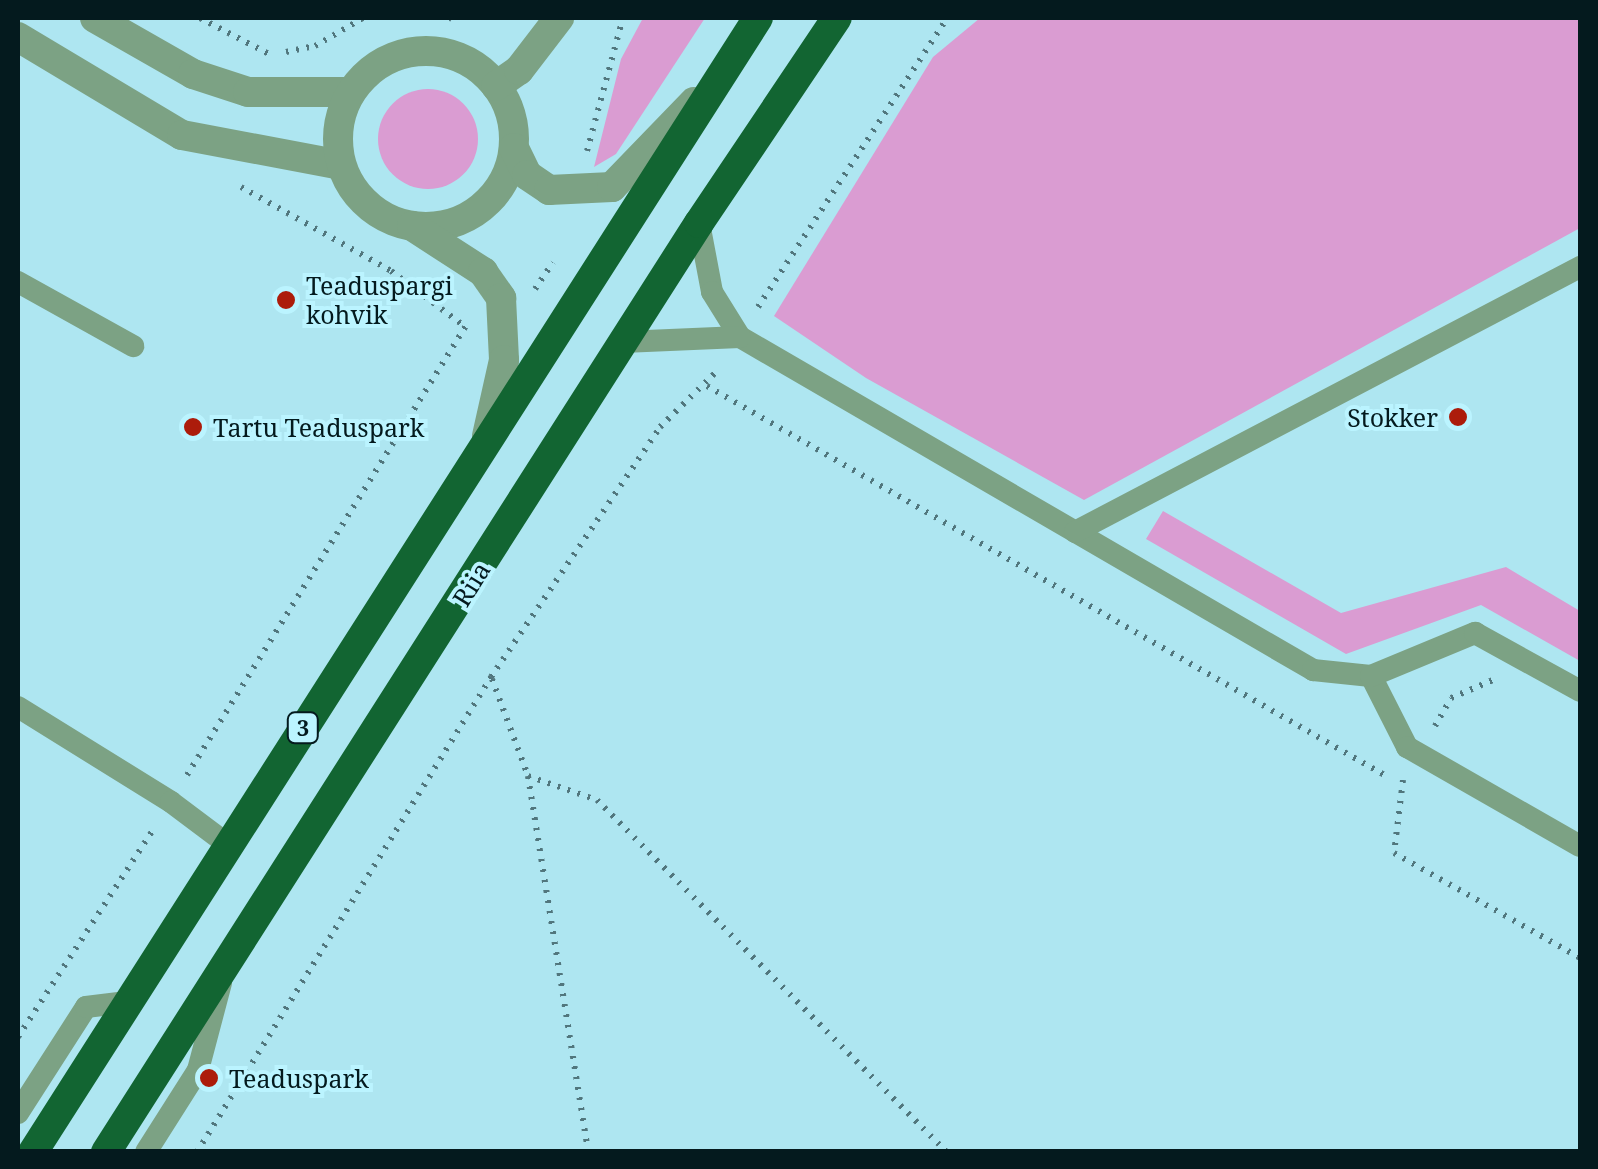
<!DOCTYPE html>
<style>
body{margin:0}
#map{position:relative;width:1598px;height:1169px;overflow:hidden;background:#aee6f1;font-family:"Noto Serif",serif}
div>[style]{position:absolute}
.green>*{inset:0;background:#da9cd2}
.round{border-radius:50%}
.path>*{height:6px;margin-top:-3px;transform-origin:0;background:repeating-linear-gradient(90deg,#51767d 0 2.5px,transparent 0 10.5px)}
.service>*{height:22px;margin:-11px;padding:0 11px;transform-origin:11px;border-radius:11px;background:#7ca284}
.minor>*{height:30px;margin:-15px;padding:0 15px;transform-origin:15px;border-radius:15px;background:#7ca284}
.minor>.ring{margin:-15px;padding:0;box-sizing:content-box;background:none;border:30px solid #7ca284;border-radius:50%}
.trunk>*{height:30px;margin:-15px;padding:0 15px;transform-origin:15px;border-radius:15px;background:#126532}
.dots>*{width:28px;height:28px;translate:-50% -50%;box-sizing:border-box;border:5px solid #bbf4ff;border-radius:50%}
span{translate:-50% -50%;white-space:nowrap;text-align:center;line-height:1.15;-webkit-text-stroke:8px #bbf4ff;paint-order:stroke}
.shield-label span{padding:2px 8px;background:#bbf4ff;border:2px solid;border-radius:8px;-webkit-text-stroke-width:0}
.shield-label{font-size:22px;color:#041a1e;font-weight:700}
.poi-label{font-size:25px;color:#041a1e}
.left{translate:0 -50%;text-align:left}
.right{translate:-100% -50%;text-align:right}
.street-label{font-size:25px;color:#041a1e}
.frame{position:absolute;inset:0;border:20px solid #041a1e;pointer-events:none}
</style>
<div id="map">
<div class="green">
<i style="clip-path:polygon(643px 18px,705px 18px,616px 154px,594px 167px,621px 59px)"></i>
<i style="clip-path:polygon(980px 18px,1580px 18px,1580px 228px,1084px 500px,866px 378px,774px 316px,933px 57px)"></i>
<i class="round" style="left:378px;top:89px;width:100px;height:100px"></i>
<i style="clip-path:polygon(1163px 511px,1341px 613px,1506px 567px,1580px 611px,1580px 661px,1481px 605px,1346px 654px,1146px 539px)"></i>
</div>
<div class="path">
<i style="left:200px;top:18px;width:78px;rotate:27.6deg"></i>
<i style="left:450px;top:18px;width:2px;rotate:27deg"></i>
<i style="left:286px;top:52px;width:30px;rotate:-12deg"></i>
<i style="left:315px;top:46px;width:56px;rotate:-30.3deg"></i>
<i style="left:587px;top:151px;width:138px;rotate:-74.9deg"></i>
<i style="left:241px;top:187px;width:172px;rotate:29.2deg"></i>
<i style="left:391px;top:271px;width:90px;rotate:36.9deg"></i>
<i style="left:535px;top:289px;width:32px;rotate:-56deg"></i>
<i style="left:758px;top:307px;width:345px;rotate:-56.8deg"></i>
<i style="left:707px;top:386px;width:783px;rotate:29.87deg"></i>
<i style="left:492px;top:679px;width:103px;rotate:69.6deg"></i>
<i style="left:528px;top:776px;width:381px;rotate:80.9deg"></i>
<i style="left:1435px;top:726px;width:32px;rotate:-60deg"></i>
<i style="left:1451px;top:698px;width:46px;rotate:-23.2deg"></i>
<i style="left:187px;top:775px;width:531px;rotate:-58.17deg"></i>
<i style="left:528px;top:776px;width:73px;rotate:19.2deg"></i>
<i style="left:597px;top:800px;width:496px;rotate:45.2deg"></i>
<i style="left:1403px;top:780px;width:74px;rotate:97deg"></i>
<i style="left:1394px;top:853px;width:214px;rotate:29.4deg"></i>
<i style="left:18px;top:1037px;width:249px;rotate:-56.9deg"></i>
<i style="left:197px;top:1152px;width:559px;rotate:-58.24deg"></i>
<i style="left:491px;top:677px;width:302px;rotate:-55.9deg"></i>
<i style="left:660px;top:427px;width:78px;rotate:-44.5deg"></i>
</div>
<div class="service">
<i style="left:699px;top:223px;width:70px;rotate:79.3deg"></i>
<i style="left:712px;top:292px;width:53px;rotate:58.1deg"></i>
<i style="left:740px;top:337px;width:663px;rotate:30.16deg"></i>
<i style="left:1313px;top:670px;width:58px;rotate:5.9deg"></i>
<i style="left:1371px;top:676px;width:80px;rotate:63.1deg"></i>
<i style="left:1407px;top:747px;width:199px;rotate:29.8deg"></i>
<i style="left:18px;top:282px;width:132px;rotate:29.1deg"></i>
<i style="left:623px;top:342px;width:117px;rotate:-2.4deg"></i>
<i style="left:1075px;top:532px;width:570px;rotate:-27.69deg"></i>
<i style="left:1371px;top:676px;width:113px;rotate:-22.5deg"></i>
<i style="left:1475px;top:633px;width:120px;rotate:28.9deg"></i>
<i style="left:18px;top:707px;width:180px;rotate:31.8deg"></i>
<i style="left:171px;top:802px;width:70px;rotate:36.9deg"></i>
<i style="left:18px;top:1113px;width:126px;rotate:-57.3deg"></i>
<i style="left:86px;top:1007px;width:41px;rotate:-7deg"></i>
<i style="left:146px;top:1152px;width:97px;rotate:-57.6deg"></i>
<i style="left:198px;top:1070px;width:90px;rotate:-75.2deg"></i>
</div>
<div class="minor">
<i style="left:95px;top:18px;width:113px;rotate:29.7deg"></i>
<i style="left:193px;top:74px;width:58px;rotate:18.1deg"></i>
<i style="left:248px;top:92px;width:103px"></i>
<i style="left:18px;top:37px;width:191px;rotate:30.9deg"></i>
<i style="left:182px;top:135px;width:162px;rotate:10.7deg"></i>
<i class="ring" style="left:338px;top:51px;width:146px;height:146px"></i>
<i style="left:496px;top:86px;width:28px;rotate:-35deg"></i>
<i style="left:519px;top:70px;width:66px;rotate:-52.4deg"></i>
<i style="left:514px;top:148px;width:30px;rotate:64deg"></i>
<i style="left:527px;top:175px;width:27px;rotate:34deg"></i>
<i style="left:549px;top:190px;width:63px;rotate:-2.7deg"></i>
<i style="left:612px;top:187px;width:118px;rotate:-46deg"></i>
<i style="left:412px;top:226px;width:85px;rotate:32.9deg"></i>
<i style="left:483px;top:272px;width:32px;rotate:55deg"></i>
<i style="left:501px;top:298px;width:62px;rotate:87.2deg"></i>
<i style="left:504px;top:360px;width:78px;rotate:102.6deg"></i>
</div>
<div class="trunk">
<i style="left:33px;top:1152px;width:1346px;rotate:-57.41deg"></i>
<i style="left:106px;top:1152px;width:1102px;rotate:-57.45deg"></i>
<i style="left:699px;top:223px;width:247px;rotate:-56.1deg"></i>
</div>
<div class="dots">
<i style="left:286px;top:300px;background:#ac1c0b"></i>
<i style="left:1458px;top:417px;background:#ac1c0b"></i>
<i style="left:193px;top:427px;background:#ac1c0b"></i>
<i style="left:209px;top:1078px;background:#ac1c0b"></i>
</div>
<div class="shield-label">
<span style="left:303px;top:728px">3</span>
</div>
<div class="poi-label">
<span class="left" style="left:306px;top:300px">Teaduspargi<br>kohvik</span>
<span class="right" style="left:1438px;top:417px">Stokker</span>
<span class="left" style="left:213px;top:427px">Tartu Teaduspark</span>
<span class="left" style="left:229px;top:1078px">Teaduspark</span>
</div>
<div class="street-label">
<span style="left:471px;top:584px;rotate:-58deg">Riia</span>
</div>
<div class="frame"></div>
</div>
